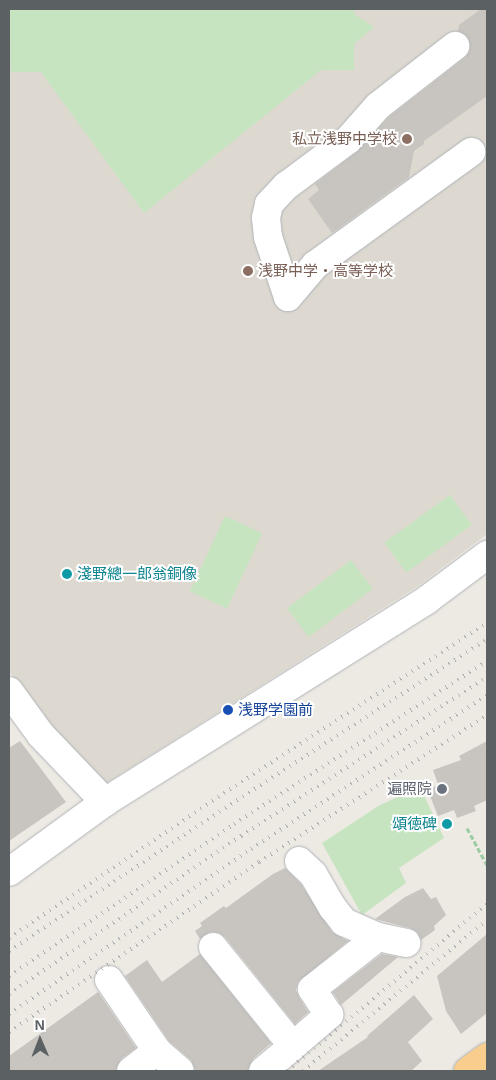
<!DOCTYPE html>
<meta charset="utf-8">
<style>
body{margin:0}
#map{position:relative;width:496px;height:1080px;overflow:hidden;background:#ede9e3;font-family:Helvetica,"Noto Sans JP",sans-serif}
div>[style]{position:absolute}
.education>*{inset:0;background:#ddd9d1}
.green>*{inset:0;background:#c6e4c0;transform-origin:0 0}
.building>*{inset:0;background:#c8c4bf}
.path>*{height:3px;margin-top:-1.5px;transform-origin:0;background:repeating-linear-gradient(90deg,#9dcca3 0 5px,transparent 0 7.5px)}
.roads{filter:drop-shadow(0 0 1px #b0b4b8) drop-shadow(0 0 1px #b0b4b8)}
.minor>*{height:28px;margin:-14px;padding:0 14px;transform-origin:14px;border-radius:14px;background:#fff}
.highway>*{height:28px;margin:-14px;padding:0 14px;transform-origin:14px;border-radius:14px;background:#f9cd8e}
.rail>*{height:4px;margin-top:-2px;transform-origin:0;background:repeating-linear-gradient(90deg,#b1b2b3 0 1px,transparent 0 7px)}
.dots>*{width:14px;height:14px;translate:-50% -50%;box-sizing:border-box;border:2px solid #fff;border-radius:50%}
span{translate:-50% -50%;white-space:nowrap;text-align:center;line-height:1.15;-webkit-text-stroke:4px #fff;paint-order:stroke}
.education-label{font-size:15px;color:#785e54}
.right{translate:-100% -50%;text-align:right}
.left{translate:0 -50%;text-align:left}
.culture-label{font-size:15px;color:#0d838f}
.transit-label{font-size:15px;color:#164399}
.worship-label{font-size:15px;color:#5b616d}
.frame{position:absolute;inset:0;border:10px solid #5b6063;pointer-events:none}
.north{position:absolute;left:15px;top:1015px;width:50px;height:50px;-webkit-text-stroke:4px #fff;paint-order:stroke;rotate:359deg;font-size:14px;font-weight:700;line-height:20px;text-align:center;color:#5b6063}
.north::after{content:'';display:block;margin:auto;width:18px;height:22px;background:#5b6063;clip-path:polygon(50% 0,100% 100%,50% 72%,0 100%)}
</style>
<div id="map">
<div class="education">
<i style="clip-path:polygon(9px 9px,487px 9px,487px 534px,418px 586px,100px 787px,9px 671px)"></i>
</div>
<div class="green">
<i style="clip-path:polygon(9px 9px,354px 9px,354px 14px,374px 27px,354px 44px,354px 70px,321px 70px,144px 213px,41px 72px,11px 72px)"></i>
<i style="left:450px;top:495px;width:37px;height:81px;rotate:54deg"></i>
<i style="left:225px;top:516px;width:41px;height:83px;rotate:25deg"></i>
<i style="left:351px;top:560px;width:36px;height:80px;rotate:53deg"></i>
<i style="clip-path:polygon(420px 787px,444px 838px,399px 868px,406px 883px,362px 915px,322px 843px,380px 805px)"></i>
</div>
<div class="building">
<i style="clip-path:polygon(481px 9px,487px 9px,487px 96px,424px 141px,424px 144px,414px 151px,409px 177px,332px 233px,308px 199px,319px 190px,315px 184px,357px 152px,389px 117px,465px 58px,470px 51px,470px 43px,467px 36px,458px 31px,459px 25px)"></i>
<i style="clip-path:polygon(20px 741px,66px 802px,9px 841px,9px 748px)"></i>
<i style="clip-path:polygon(487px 741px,487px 800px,474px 806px,476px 811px,457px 818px,454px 810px,438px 816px,428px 791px,438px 784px,433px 770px,461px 760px,459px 756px)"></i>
<i style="clip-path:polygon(285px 868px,301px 884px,332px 932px,348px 941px,298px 982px,296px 990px,299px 997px,308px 1012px,295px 1024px,225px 937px,219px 933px,211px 932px,200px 939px,195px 931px,202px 926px,200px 923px,224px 906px,226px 908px,273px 874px)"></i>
<i style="clip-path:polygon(423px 888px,431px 899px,436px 897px,446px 915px,434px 926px,435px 930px,421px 940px,417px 932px,410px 928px,375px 919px,405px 897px)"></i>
<i style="clip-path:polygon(487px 934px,487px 1013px,461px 1034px,446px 1011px,437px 976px)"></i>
<i style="clip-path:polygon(200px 954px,271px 1043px,253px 1059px,248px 1071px,195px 1071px,191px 1060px,169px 1041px,125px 976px,147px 960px,162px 982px)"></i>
<i style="clip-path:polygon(382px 954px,398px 957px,341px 1005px,333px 992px)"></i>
<i style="clip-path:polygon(98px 992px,136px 1048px,121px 1059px,116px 1071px,9px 1071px,9px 1056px)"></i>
<i style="clip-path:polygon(414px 995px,433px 1019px,408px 1042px,422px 1061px,411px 1071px,318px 1071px,368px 1037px,367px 1036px)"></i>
</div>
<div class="path">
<i style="left:467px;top:828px;width:42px;rotate:61.6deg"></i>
</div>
<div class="roads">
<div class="minor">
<i style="left:288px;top:297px;width:63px;rotate:-108.4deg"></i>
<i style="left:268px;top:237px;width:19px;rotate:-96deg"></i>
<i style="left:266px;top:218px;width:14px;rotate:-78deg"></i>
<i style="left:269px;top:204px;width:25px;rotate:-47deg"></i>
<i style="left:286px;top:186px;width:77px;rotate:-36.6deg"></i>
<i style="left:348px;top:140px;width:45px;rotate:-48.6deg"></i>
<i style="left:378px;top:106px;width:98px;rotate:-37.9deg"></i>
<i style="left:288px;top:297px;width:42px;rotate:-49.8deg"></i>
<i style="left:315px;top:265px;width:193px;rotate:-35.9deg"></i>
<i style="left:9px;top:691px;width:54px;rotate:54deg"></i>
<i style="left:41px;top:735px;width:93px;rotate:46.3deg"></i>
<i style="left:299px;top:861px;width:19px;rotate:43deg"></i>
<i style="left:313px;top:874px;width:39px;rotate:60deg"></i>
<i style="left:333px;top:908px;width:18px;rotate:52deg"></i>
<i style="left:344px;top:922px;width:37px;rotate:24deg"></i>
<i style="left:378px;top:937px;width:29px;rotate:12deg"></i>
<i style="left:9px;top:872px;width:119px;rotate:-36.1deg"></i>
<i style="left:105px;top:802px;width:381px;rotate:-32.1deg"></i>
<i style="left:428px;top:599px;width:74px;rotate:-36.7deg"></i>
<i style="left:213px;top:947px;width:127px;rotate:51.1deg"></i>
<i style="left:293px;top:1046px;width:39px;rotate:140deg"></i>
<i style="left:109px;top:980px;width:86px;rotate:55.9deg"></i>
<i style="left:157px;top:1051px;width:30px;rotate:41deg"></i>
<i style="left:293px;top:1046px;width:48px;rotate:-40.7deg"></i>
<i style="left:329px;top:1015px;width:31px;rotate:-123deg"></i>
<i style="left:312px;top:989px;width:84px;rotate:-38.2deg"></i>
<i style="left:131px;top:1071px;width:33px;rotate:-38deg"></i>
</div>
<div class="highway">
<i style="left:468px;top:1071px;width:24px;rotate:-36deg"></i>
</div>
</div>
<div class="rail">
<i style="left:9px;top:938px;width:252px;rotate:-34deg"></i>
<i style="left:218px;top:797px;width:320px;rotate:-32.9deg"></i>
<i style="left:9px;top:951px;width:259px;rotate:-33.5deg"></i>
<i style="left:225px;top:808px;width:312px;rotate:-32.8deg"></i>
<i style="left:9px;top:976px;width:272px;rotate:-34deg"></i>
<i style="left:234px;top:824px;width:301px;rotate:-32.8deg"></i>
<i style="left:9px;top:994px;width:281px;rotate:-34.3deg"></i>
<i style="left:241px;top:836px;width:293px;rotate:-32.9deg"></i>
<i style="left:9px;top:1014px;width:293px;rotate:-34.3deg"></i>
<i style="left:251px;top:849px;width:282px;rotate:-33.1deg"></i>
<i style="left:9px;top:1032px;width:302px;rotate:-34.2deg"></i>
<i style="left:259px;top:862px;width:271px;rotate:-32.8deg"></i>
<i style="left:287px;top:1071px;width:261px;rotate:-39.9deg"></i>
<i style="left:303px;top:1071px;width:238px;rotate:-39.4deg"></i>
</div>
<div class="dots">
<i style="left:407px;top:139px;background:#8d6e63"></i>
<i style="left:248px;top:271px;background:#8d6e63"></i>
<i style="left:67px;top:574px;background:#0f9aa8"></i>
<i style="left:228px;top:710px;background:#1a4fb4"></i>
<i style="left:442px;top:789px;background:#6b7280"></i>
<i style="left:447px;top:824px;background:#0f9aa8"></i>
</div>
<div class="education-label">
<span class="right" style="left:397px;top:139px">私立浅野中学校</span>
<span class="left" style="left:258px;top:271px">浅野中学・高等学校</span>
</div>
<div class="culture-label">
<span class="left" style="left:77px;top:574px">淺野總一郎翁銅像</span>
<span class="right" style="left:437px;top:824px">頌徳碑</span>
</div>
<div class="transit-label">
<span class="left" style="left:238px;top:710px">浅野学園前</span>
</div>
<div class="worship-label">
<span class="right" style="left:432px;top:789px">遍照院</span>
</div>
<div class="frame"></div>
<div class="north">N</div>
</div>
